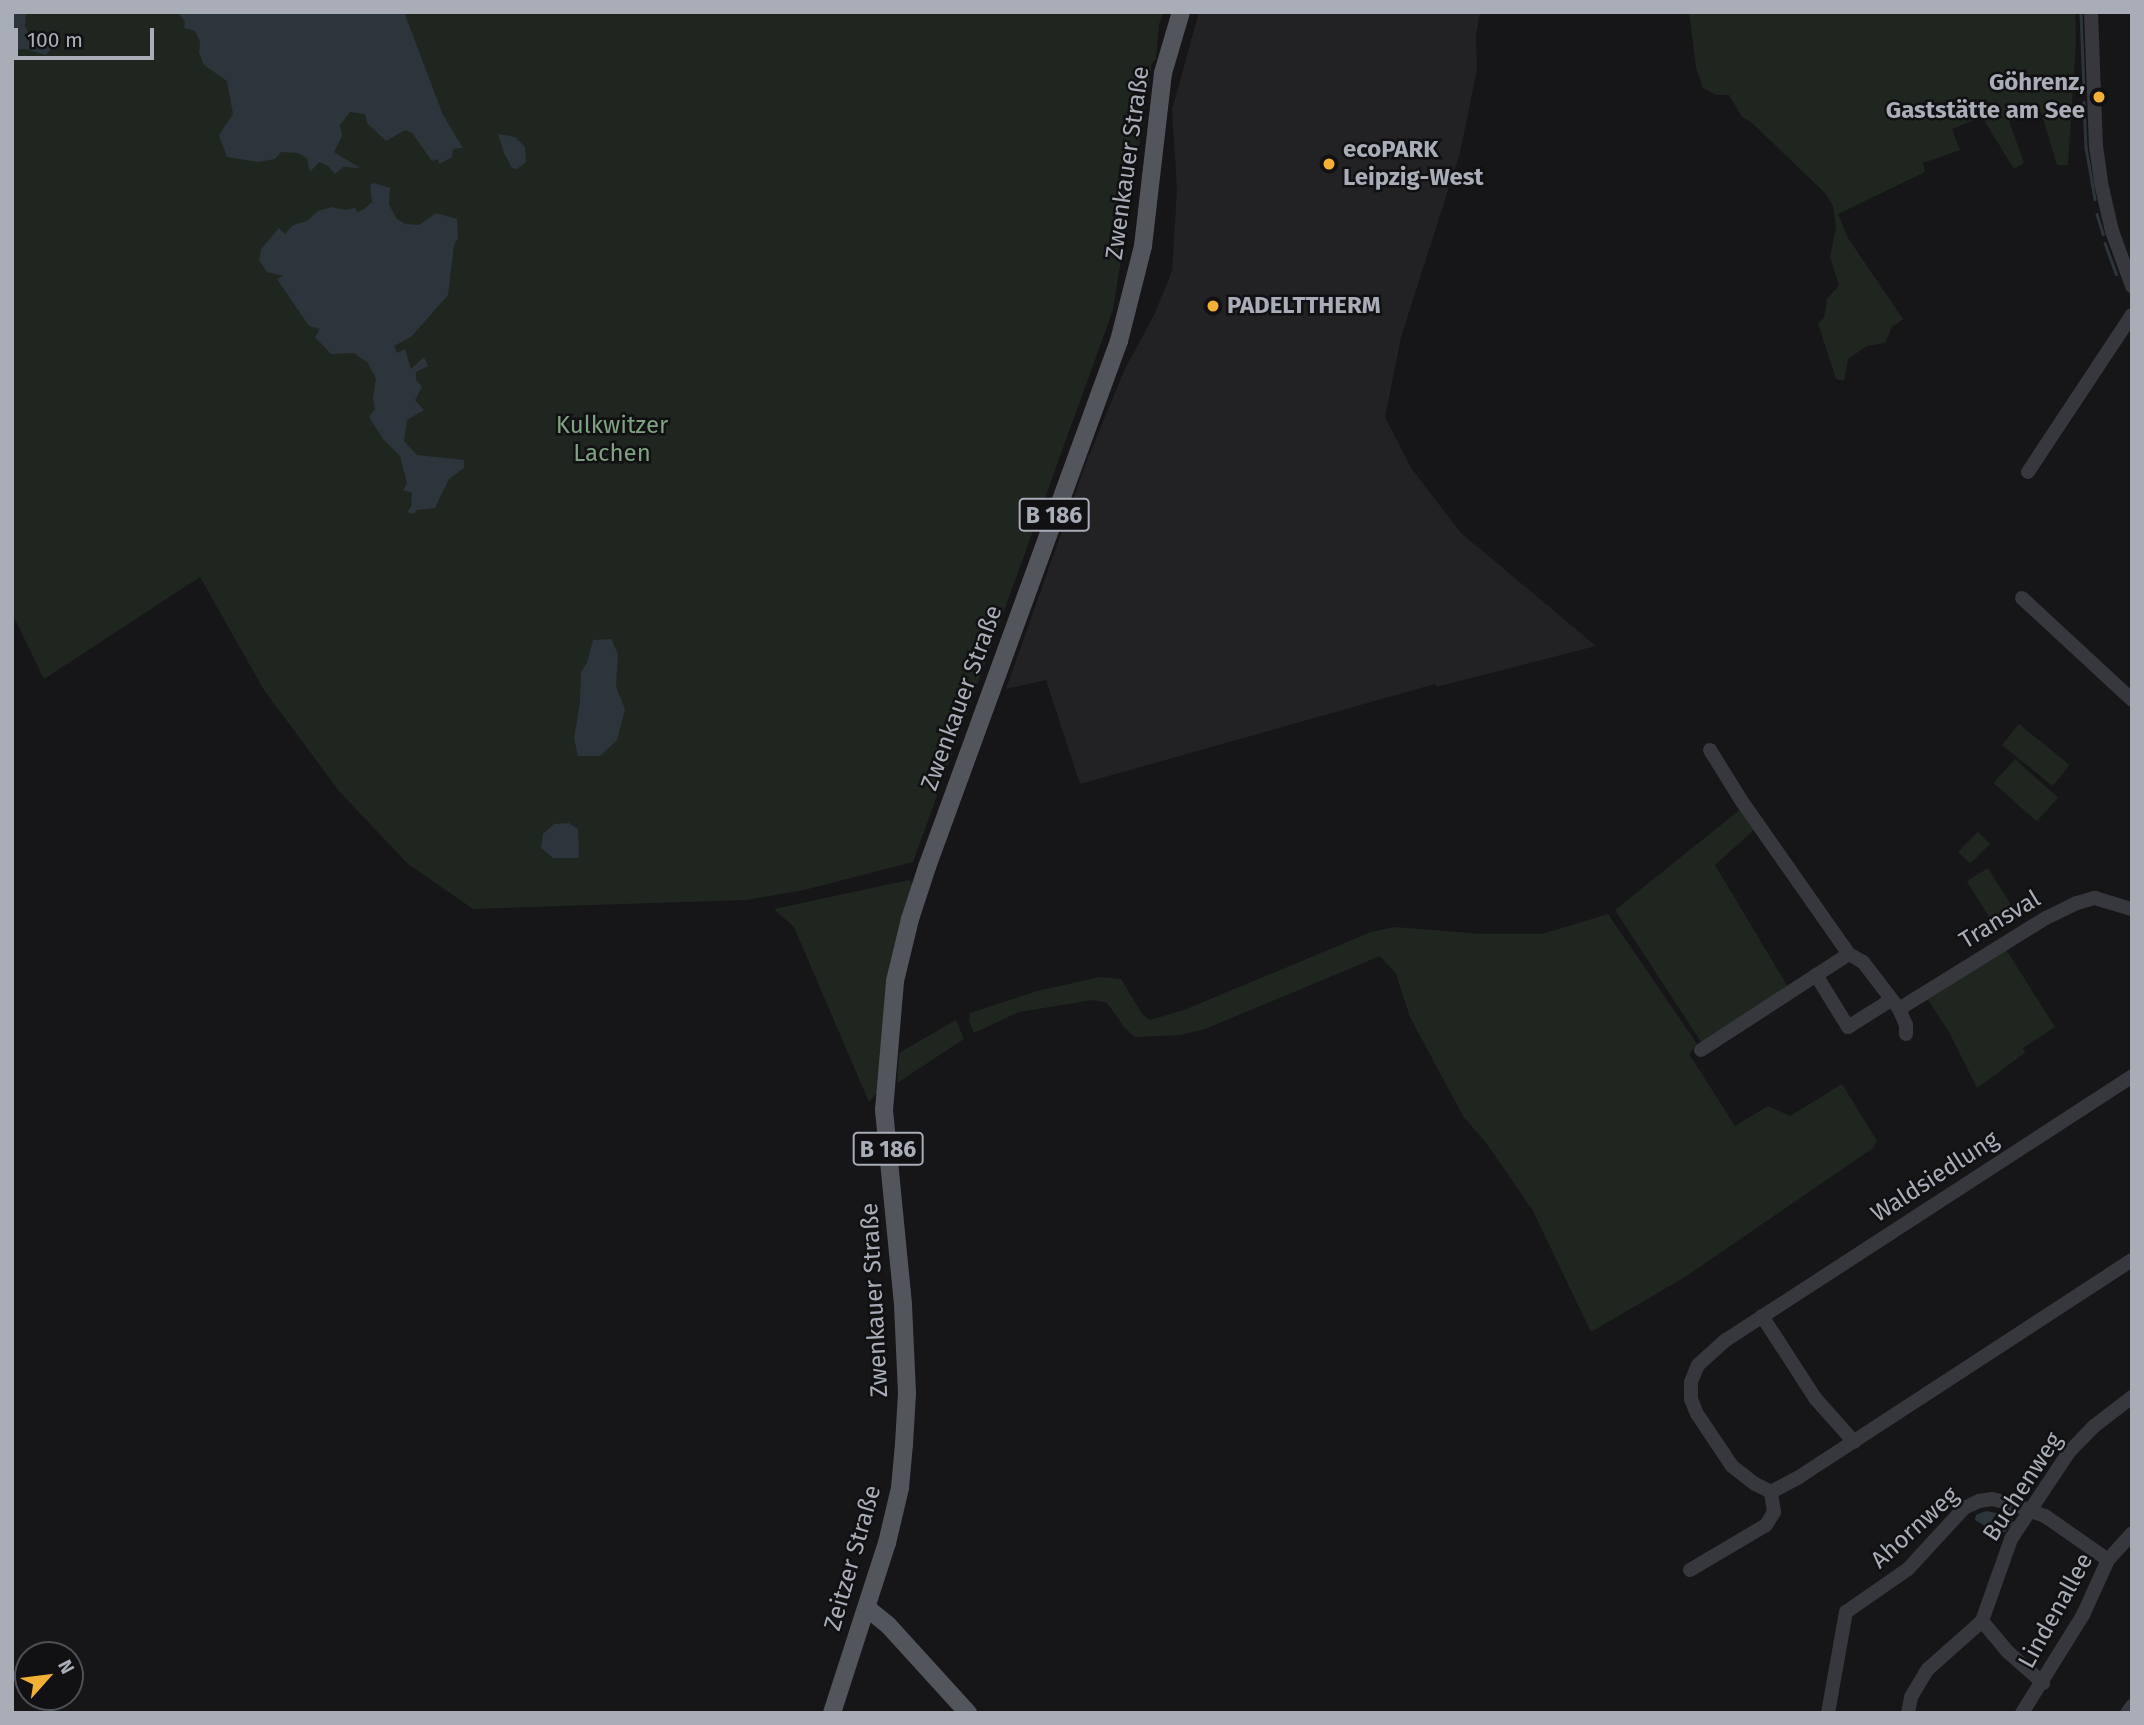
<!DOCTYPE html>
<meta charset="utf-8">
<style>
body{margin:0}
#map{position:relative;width:2144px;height:1725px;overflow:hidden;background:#161618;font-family:"Fira Sans",sans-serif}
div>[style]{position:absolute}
.built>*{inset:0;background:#222225}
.green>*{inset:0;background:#1e261f;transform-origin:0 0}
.water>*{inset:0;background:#2c353c}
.stream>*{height:2.5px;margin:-1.25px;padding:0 1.25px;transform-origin:1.25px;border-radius:1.25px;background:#2c353c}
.minor>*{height:14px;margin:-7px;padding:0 7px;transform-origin:7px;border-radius:7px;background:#37383d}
.major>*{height:18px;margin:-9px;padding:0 9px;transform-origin:9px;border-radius:9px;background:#53555c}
.dots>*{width:19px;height:19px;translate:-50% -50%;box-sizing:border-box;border:4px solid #111113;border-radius:50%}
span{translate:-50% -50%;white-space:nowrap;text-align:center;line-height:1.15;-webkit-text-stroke:5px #111113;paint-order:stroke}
.shield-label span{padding:2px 5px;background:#111113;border:2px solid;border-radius:5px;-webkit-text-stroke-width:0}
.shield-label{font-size:23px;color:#a8adb8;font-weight:700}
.poi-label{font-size:24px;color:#a8adb8;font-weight:700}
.right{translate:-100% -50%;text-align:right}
.left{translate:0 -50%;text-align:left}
.street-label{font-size:24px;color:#a8adb8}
.park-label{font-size:24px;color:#7fa381}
.frame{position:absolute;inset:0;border:14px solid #a8adb8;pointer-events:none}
.north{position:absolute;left:14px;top:1641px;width:70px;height:70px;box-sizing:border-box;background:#111113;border:2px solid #4d4f55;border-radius:50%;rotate:62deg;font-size:19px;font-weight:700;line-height:28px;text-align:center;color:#a8adb8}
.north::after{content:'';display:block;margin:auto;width:24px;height:32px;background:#f2b134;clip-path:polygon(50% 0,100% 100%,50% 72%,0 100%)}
.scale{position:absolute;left:14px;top:28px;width:140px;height:32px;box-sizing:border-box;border:4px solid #a8adb8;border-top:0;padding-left:9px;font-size:21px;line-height:24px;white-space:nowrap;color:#a8adb8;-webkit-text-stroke:5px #111113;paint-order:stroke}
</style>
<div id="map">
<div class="built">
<i style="clip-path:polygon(1199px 12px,1480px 12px,1476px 35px,1477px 69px,1460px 153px,1401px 337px,1385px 417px,1411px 468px,1461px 533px,1596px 646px,1436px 687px,1435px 684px,1080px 784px,1046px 680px,1006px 689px,1086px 463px,1124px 371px,1155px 313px,1172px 271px,1177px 189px,1172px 110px)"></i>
</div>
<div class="green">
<i style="clip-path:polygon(12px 12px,1164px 12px,1159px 24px,1156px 59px,1152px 63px,1113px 310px,913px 862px,804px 890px,747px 900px,473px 909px,408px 864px,339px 791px,264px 690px,200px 577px,44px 679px,12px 613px)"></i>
<i style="clip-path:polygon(1689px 12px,2075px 12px,2076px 41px,2068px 165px,2057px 165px,2041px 112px,2009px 121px,2024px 163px,2014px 169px,1982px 117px,1952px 129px,1960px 150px,1923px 163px,1925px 172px,1838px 214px,1848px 238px,1903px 319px,1892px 327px,1885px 343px,1867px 346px,1848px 359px,1844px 381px,1836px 379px,1818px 323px,1824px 318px,1827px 299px,1839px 285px,1830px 257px,1836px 227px,1833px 206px,1825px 193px,1751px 122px,1742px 117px,1729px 95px,1716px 95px,1703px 88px,1696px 68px)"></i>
<i style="left:2019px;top:724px;width:65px;height:27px;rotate:39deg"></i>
<i style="left:2015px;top:759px;width:58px;height:32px;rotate:42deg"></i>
<i style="clip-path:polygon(1742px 808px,1756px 828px,1715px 865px,1788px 987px,1703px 1045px,1615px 910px)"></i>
<i style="left:1978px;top:832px;width:17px;height:28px;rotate:45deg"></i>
<i style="left:1988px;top:868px;width:57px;height:25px;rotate:58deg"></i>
<i style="clip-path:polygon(909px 880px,913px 883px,894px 953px,882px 1034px,879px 1090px,869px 1102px,794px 927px,774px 909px)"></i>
<i style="clip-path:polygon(1608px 914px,1697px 1044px,1689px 1054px,1735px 1126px,1768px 1106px,1790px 1116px,1842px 1084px,1877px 1141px,1873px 1148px,1685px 1277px,1591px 1332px,1533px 1211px,1487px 1144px,1463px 1116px,1410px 1017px,1396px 974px,1380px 956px,1205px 1029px,1181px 1035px,1135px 1037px,1125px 1028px,1107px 1003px,1093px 1000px,1019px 1012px,974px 1033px,969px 1021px,970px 1013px,1037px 991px,1100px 977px,1121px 979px,1142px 1014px,1150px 1020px,1184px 1010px,1371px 932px,1395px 927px,1482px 934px,1542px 934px)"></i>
<i style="clip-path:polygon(2005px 948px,2055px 1027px,2023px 1048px,2025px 1053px,1977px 1088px,1949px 1032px,1926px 997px)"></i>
<i style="clip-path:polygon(956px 1020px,964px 1039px,897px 1083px,899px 1053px)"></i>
</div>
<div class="water">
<i style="clip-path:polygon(12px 12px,26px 12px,25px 26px,31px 37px,52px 47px,46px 55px,25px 49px,12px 50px)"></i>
<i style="clip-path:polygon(178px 12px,404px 12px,443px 115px,463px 148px,453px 149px,452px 157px,439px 164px,438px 159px,432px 161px,412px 133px,405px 130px,386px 141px,367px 123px,365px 114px,350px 112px,340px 125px,342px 136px,334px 152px,360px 168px,343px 167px,335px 174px,328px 166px,319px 162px,310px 172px,307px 158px,298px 153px,281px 152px,275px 159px,258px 162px,227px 157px,219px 135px,233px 114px,227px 81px,204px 65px,199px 53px,200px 41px,195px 31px,184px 28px,185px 22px)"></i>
<i style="clip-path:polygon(498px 134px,515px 137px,525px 147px,526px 162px,517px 169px,512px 168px,504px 153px)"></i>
<i style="clip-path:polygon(374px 183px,390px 188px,389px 205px,397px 219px,405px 224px,419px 225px,436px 213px,457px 219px,458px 238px,454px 245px,448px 295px,411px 337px,394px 346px,397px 353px,405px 349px,411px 369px,424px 357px,428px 366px,416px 372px,416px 380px,422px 387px,415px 400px,424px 410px,407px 420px,404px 441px,417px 455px,464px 460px,464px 468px,449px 479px,435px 508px,417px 510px,413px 514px,407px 512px,411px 507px,412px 493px,403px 490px,407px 483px,400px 456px,383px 439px,369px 417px,375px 409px,373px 398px,376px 379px,368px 363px,354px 353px,331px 354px,315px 337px,320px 329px,309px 326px,277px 279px,283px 276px,267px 272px,259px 260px,261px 249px,279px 228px,285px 234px,293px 225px,307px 221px,318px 211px,331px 207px,345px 210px,355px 208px,358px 212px,364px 209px,372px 202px,370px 185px)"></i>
<i style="clip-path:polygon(611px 639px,618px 654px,616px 687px,625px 709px,617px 740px,600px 756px,578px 756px,574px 738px,580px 703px,581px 672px,587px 663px,593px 640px)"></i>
<i style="clip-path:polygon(569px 823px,578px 829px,579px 858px,553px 858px,541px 848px,543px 834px,554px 824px)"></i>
<i style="clip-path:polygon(1986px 1511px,2011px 1516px,2014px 1523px,2005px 1532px,1997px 1533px,1975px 1520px,1976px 1515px)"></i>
</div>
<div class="stream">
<i style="left:2081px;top:12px;width:78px;rotate:87.8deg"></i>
<i style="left:2084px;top:102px;width:45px;rotate:87.5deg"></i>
<i style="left:2086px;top:147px;width:53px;rotate:80.2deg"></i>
<i style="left:2097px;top:214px;width:21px;rotate:73deg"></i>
<i style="left:2105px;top:243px;width:33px;rotate:70deg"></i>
</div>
<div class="minor">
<i style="left:2091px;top:12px;width:134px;rotate:87.9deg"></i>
<i style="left:2096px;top:146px;width:37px;rotate:82deg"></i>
<i style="left:2101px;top:183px;width:49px;rotate:77.1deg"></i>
<i style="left:2112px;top:231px;width:59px;rotate:70deg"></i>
<i style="left:2028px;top:472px;width:188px;rotate:-56.5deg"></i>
<i style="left:2022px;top:598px;width:150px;rotate:42.8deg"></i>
<i style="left:1710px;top:750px;width:59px;rotate:58.2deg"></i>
<i style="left:1741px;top:800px;width:188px;rotate:55deg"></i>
<i style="left:1849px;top:954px;width:16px;rotate:30deg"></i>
<i style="left:1863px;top:962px;width:59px;rotate:52.5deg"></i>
<i style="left:1899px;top:1009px;width:17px;rotate:66deg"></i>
<i style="left:1906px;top:1025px;width:9px;rotate:90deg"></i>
<i style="left:1816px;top:975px;width:61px;rotate:58.4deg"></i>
<i style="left:1848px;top:1027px;width:51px;rotate:-32.1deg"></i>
<i style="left:1899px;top:1009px;width:173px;rotate:-31.8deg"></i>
<i style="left:2046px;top:918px;width:34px;rotate:-26deg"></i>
<i style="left:2077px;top:903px;width:19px;rotate:-16deg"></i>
<i style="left:2095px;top:898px;width:39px;rotate:17deg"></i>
<i style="left:1701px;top:1050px;width:176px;rotate:-33deg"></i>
<i style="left:1762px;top:1316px;width:98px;rotate:57.1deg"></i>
<i style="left:1815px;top:1398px;width:59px;rotate:48.4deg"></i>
<i style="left:1771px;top:1492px;width:18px;rotate:-153deg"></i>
<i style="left:1755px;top:1484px;width:29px;rotate:-142deg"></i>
<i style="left:1732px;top:1466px;width:63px;rotate:-123.9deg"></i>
<i style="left:1697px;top:1414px;width:16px;rotate:-112deg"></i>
<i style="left:1691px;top:1399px;width:17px;rotate:-90deg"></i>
<i style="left:1691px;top:1382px;width:18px;rotate:-68deg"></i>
<i style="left:1698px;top:1365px;width:38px;rotate:-42deg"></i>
<i style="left:1726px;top:1340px;width:484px;rotate:-33deg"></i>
<i style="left:1771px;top:1492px;width:32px;rotate:-28deg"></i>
<i style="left:1799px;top:1477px;width:397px;rotate:-33.1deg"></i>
<i style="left:1690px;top:1570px;width:88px;rotate:-30.6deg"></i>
<i style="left:1766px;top:1525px;width:15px;rotate:-58deg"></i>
<i style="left:1774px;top:1512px;width:20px;rotate:-99deg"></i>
<i style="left:1982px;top:1621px;width:40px;rotate:50deg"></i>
<i style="left:2008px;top:1652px;width:47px;rotate:41.5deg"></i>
<i style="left:1828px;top:1713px;width:103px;rotate:-79.9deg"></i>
<i style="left:1846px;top:1612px;width:75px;rotate:-34.7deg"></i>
<i style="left:1908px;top:1569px;width:83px;rotate:-47.4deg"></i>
<i style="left:1964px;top:1508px;width:17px;rotate:-25deg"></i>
<i style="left:1979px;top:1501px;width:13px;rotate:-9deg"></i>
<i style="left:1992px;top:1499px;width:21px;rotate:14deg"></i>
<i style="left:2012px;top:1504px;width:35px;rotate:20deg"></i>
<i style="left:2045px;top:1516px;width:77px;rotate:34.9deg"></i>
<i style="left:1908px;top:1713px;width:16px;rotate:-79deg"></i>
<i style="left:1911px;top:1697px;width:33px;rotate:-59deg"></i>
<i style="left:1928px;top:1669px;width:72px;rotate:-41.6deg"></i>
<i style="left:1982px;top:1621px;width:87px;rotate:-70.5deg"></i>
<i style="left:2011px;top:1539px;width:105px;rotate:-56.3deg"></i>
<i style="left:2069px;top:1452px;width:35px;rotate:-46deg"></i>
<i style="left:2093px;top:1427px;width:49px;rotate:-37.6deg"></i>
<i style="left:2022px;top:1713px;width:115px;rotate:-58.1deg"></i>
<i style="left:2083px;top:1615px;width:60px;rotate:-65.6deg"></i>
<i style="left:2108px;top:1560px;width:36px;rotate:-48deg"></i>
<i style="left:2127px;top:1713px;width:9px;rotate:-54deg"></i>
</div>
<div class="major">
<i style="left:867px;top:1608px;width:27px;rotate:39deg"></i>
<i style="left:888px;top:1625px;width:119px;rotate:47.7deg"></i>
<i style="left:832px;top:1713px;width:179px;rotate:-72.1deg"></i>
<i style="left:887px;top:1543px;width:57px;rotate:-76.7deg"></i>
<i style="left:900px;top:1488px;width:44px;rotate:-84.8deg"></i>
<i style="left:904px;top:1444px;width:51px;rotate:-86.6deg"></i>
<i style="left:907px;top:1393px;width:89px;rotate:-92.6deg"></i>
<i style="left:903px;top:1304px;width:195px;rotate:-95.6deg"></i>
<i style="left:884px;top:1110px;width:129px;rotate:-85.1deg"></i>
<i style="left:895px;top:981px;width:64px;rotate:-76.4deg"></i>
<i style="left:910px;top:919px;width:55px;rotate:-71.9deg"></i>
<i style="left:927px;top:867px;width:560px;rotate:-69.95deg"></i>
<i style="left:1119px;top:341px;width:98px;rotate:-75.8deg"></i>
<i style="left:1143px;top:246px;width:174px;rotate:-83.4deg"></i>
<i style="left:1163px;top:73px;width:64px;rotate:-73.6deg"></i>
</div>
<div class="dots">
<i style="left:2099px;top:97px;background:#f2b134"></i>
<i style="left:1329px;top:164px;background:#f2b134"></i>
<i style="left:1213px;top:306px;background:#f2b134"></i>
</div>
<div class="shield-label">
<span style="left:1054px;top:515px">B 186</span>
<span style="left:888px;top:1149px">B 186</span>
</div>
<div class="poi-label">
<span class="right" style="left:2085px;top:97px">Göhrenz,<br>Gaststätte am See</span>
<span class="left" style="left:1343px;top:164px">ecoPARK<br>Leipzig-West</span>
<span class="left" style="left:1227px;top:306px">PADELTTHERM</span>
</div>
<div class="street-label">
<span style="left:1128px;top:163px;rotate:-82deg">Zwenkauer Straße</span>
<span style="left:962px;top:698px;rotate:-70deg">Zwenkauer Straße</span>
<span style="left:2000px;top:920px;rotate:-31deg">Transval</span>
<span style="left:1935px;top:1177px;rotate:-33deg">Waldsiedlung</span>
<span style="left:875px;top:1300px;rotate:-93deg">Zwenkauer Straße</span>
<span style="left:2023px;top:1487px;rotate:-57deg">Buchenweg</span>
<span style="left:1915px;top:1528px;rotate:-42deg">Ahornweg</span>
<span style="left:853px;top:1558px;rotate:-74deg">Zeitzer Straße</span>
<span style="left:2056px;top:1611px;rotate:-61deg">Lindenallee</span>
</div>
<div class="park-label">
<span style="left:612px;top:440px">Kulkwitzer<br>Lachen</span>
</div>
<div class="frame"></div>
<div class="north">N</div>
<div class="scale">100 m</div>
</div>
